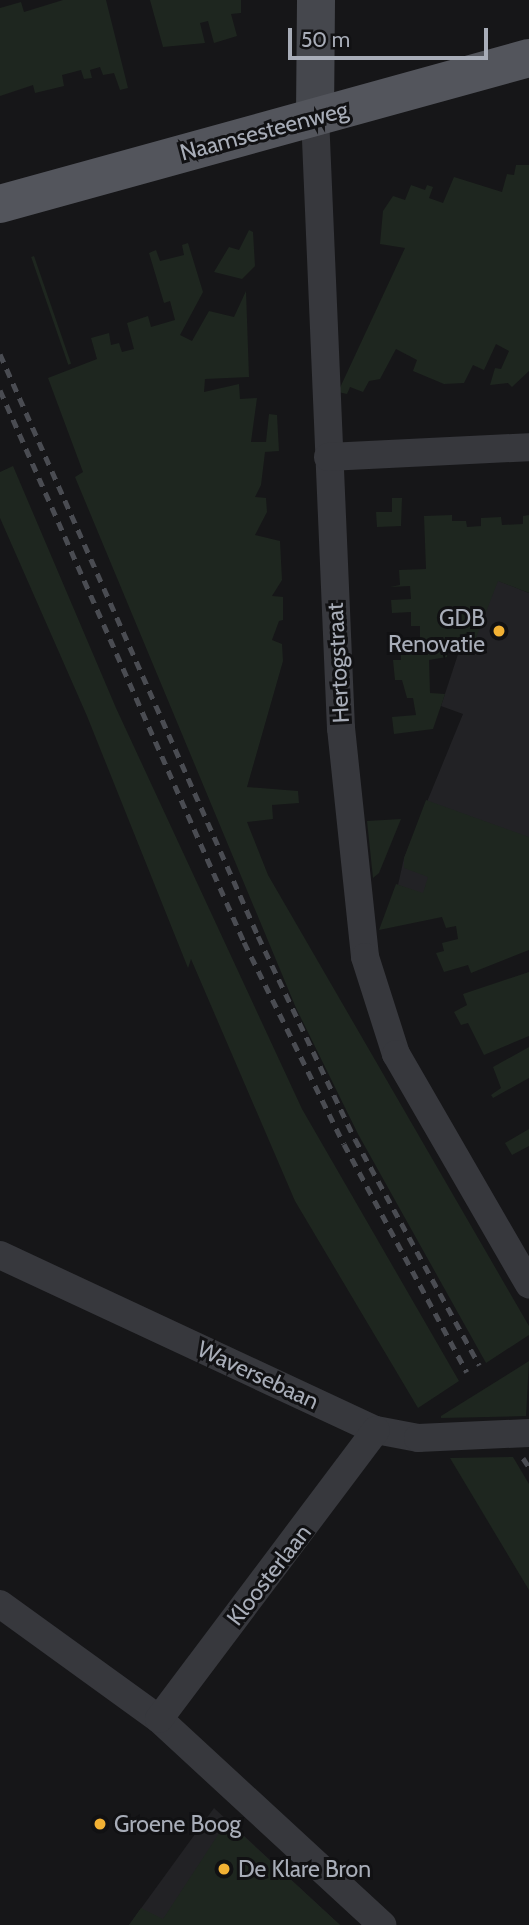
<!DOCTYPE html>
<style>
body{margin:0}
#map{position:relative;width:529px;height:1925px;overflow:hidden;background:#161618;font-family:Cabin,sans-serif}
div>[style]{position:absolute}
.built>*{inset:0;background:#222225}
.green>*{inset:0;background:#1e261f;transform-origin:0 0}
.street>*{height:28px;margin:-14px;padding:0 14px;transform-origin:14px;border-radius:14px;background:#37383d}
.secondary>*{height:38px;margin:-19px;padding:0 19px;transform-origin:19px;border-radius:19px;background:#45474d}
.primary>*{height:38px;margin:-19px;padding:0 19px;transform-origin:19px;border-radius:19px;background:#53555c}
.rail>*{height:5px;margin-top:-2.5px;transform-origin:0;background:repeating-linear-gradient(90deg,#4a4c52 0 9px,transparent 0 16px)}
.dots>*{width:19px;height:19px;translate:-50% -50%;box-sizing:border-box;border:4px solid #111113;border-radius:50%}
span{translate:-50% -50%;white-space:nowrap;text-align:center;line-height:1.15;-webkit-text-stroke:6px #111113;paint-order:stroke}
.street-label{font-size:23px;color:#a8adb8}
.poi-label{font-size:23px;color:#a8adb8}
.right{translate:-100% -50%;text-align:right}
.left{translate:0 -50%;text-align:left}
.scale{position:absolute;left:288px;top:28px;width:200px;height:32px;box-sizing:border-box;border:4px solid #a8adb8;border-top:0;padding-left:9px;font-size:21px;line-height:24px;white-space:nowrap;color:#a8adb8;-webkit-text-stroke:5px #111113;paint-order:stroke}
</style>
<div id="map">
<div class="built">
<i style="clip-path:polygon(484px 575px,529px 593px,529px 933px,398px 885px,404px 858px,463px 714px,441px 706px)"></i>
<i style="clip-path:polygon(214px 1808px,340px 1925px,129px 1925px)"></i>
</div>
<div class="green">
<i style="clip-path:polygon(63px 0,106px 0,128px 88px,120px 90px,114px 73px,103px 75px,100px 67px,90px 70px,92px 78px,84px 79px,81px 70px,62px 75px,64px 86px,35px 93px,33px 85px,0 96px,0 8px,21px 2px,24px 12px)"></i>
<i style="clip-path:polygon(150px 0,241px 0,241px 13px,231px 14px,237px 36px,214px 43px,208px 21px,200px 23px,205px 43px,163px 47px)"></i>
<i style="clip-path:polygon(516px 165px,529px 165px,529px 371px,512px 387px,508px 383px,490px 385px,495px 368px,501px 369px,509px 351px,496px 344px,484px 370px,473px 365px,464px 383px,444px 384px,413px 371px,417px 360px,396px 349px,380px 379px,369px 381px,363px 392px,350px 387px,347px 394px,338px 392px,405px 248px,380px 244px,383px 211px,393px 196px,405px 200px,411px 185px,425px 190px,427px 185px,433px 187px,429px 198px,443px 203px,454px 177px,502px 192px,507px 174px,514px 175px)"></i>
<i style="clip-path:polygon(249px 230px,253px 232px,255px 266px,242px 279px,214px 272px,229px 247px,239px 250px)"></i>
<i style="clip-path:polygon(188px 243px,203px 292px,180px 335px,192px 341px,209px 311px,234px 317px,246px 291px,249px 377px,205px 379px,204px 392px,239px 384px,240px 399px,257px 398px,251px 442px,266px 442px,269px 414px,277px 415px,279px 451px,265px 452px,261px 485px,255px 497px,266px 498px,267px 512px,255px 535px,280px 541px,282px 580px,272px 596px,283px 597px,283px 620px,279px 621px,272px 640px,282px 644px,283px 661px,247px 787px,298px 791px,299px 803px,272px 805px,273px 819px,247px 822px,268px 875px,529px 1326px,529px 1335px,486px 1363px,358px 1134px,296px 1008px,75px 477px,83px 472px,48px 378px,97px 359px,91px 338px,109px 333px,111px 345px,119px 343px,122px 352px,134px 349px,127px 323px,148px 316px,151px 327px,175px 320px,170px 301px,164px 303px,149px 253px,156px 250px,160px 261px,184px 255px,182px 245px)"></i>
<i style="left:34px;top:256px;width:114px;height:3px;rotate:71deg"></i>
<i style="clip-path:polygon(13px 466px,116px 708px,302px 1109px,459px 1381px,418px 1408px,295px 1201px,191px 959px,188px 968px,87px 716px,0 518px,0 472px)"></i>
<i style="clip-path:polygon(392px 498px,402px 498px,401px 526px,377px 527px,376px 512px,392px 512px)"></i>
<i style="clip-path:polygon(452px 515px,452px 521px,466px 521px,467px 527px,481px 526px,481px 518px,501px 517px,502px 525px,523px 524px,523px 516px,529px 515px,529px 593px,498px 581px,469px 656px,460px 653px,464px 640px,448px 640px,447px 657px,429px 660px,430px 693px,445px 694px,433px 729px,394px 734px,392px 717px,416px 715px,413px 698px,407px 698px,402px 680px,395px 680px,393px 660px,401px 660px,400px 642px,420px 640px,420px 626px,411px 626px,411px 612px,392px 613px,391px 600px,411px 599px,410px 586px,390px 587px,400px 585px,399px 570px,426px 569px,424px 516px)"></i>
<i style="clip-path:polygon(426px 800px,529px 837px,529px 950px,471px 973px,468px 965px,444px 972px,436px 953px,444px 951px,442px 943px,458px 939px,456px 926px,446px 928px,442px 917px,379px 930px,396px 884px,423px 893px,428px 877px,404px 868px,404px 858px)"></i>
<i style="clip-path:polygon(401px 819px,379px 873px,373px 878px,367px 821px)"></i>
<i style="clip-path:polygon(529px 972px,529px 1036px,484px 1055px,468px 1023px,461px 1025px,454px 1012px,467px 1005px,463px 994px)"></i>
<i style="clip-path:polygon(529px 1047px,529px 1078px,493px 1098px,491px 1095px,501px 1088px,493px 1067px)"></i>
<i style="clip-path:polygon(529px 1129px,529px 1146px,512px 1155px,505px 1143px)"></i>
<i style="clip-path:polygon(529px 1361px,526px 1416px,441px 1418px,441px 1416px)"></i>
<i style="clip-path:polygon(513px 1457px,529px 1484px,529px 1590px,450px 1458px)"></i>
<i style="clip-path:polygon(227px 1821px,237px 1830px,340px 1925px,129px 1925px,141px 1908px,163px 1919px)"></i>
</div>
<div class="street">
<i style="left:315px;top:116px;width:613px;rotate:87.57deg"></i>
<i style="left:341px;top:728px;width:230px;rotate:84deg"></i>
<i style="left:365px;top:957px;width:102px;rotate:72.3deg"></i>
<i style="left:396px;top:1054px;width:266px;rotate:60deg"></i>
<i style="left:328px;top:457px;width:201px;rotate:-2.8deg"></i>
<i style="left:0;top:1255px;width:415px;rotate:25deg"></i>
<i style="left:376px;top:1430px;width:43px;rotate:10.8deg"></i>
<i style="left:418px;top:1438px;width:111px;rotate:-2.6deg"></i>
<i style="left:0;top:1604px;width:196px;rotate:35.9deg"></i>
<i style="left:159px;top:1719px;width:304px;rotate:42.7deg"></i>
<i style="left:159px;top:1719px;width:361px;rotate:-53.1deg"></i>
</div>
<div class="secondary">
<i style="left:315px;top:116px;width:116px;rotate:-89.5deg"></i>
</div>
<div class="primary">
<i style="left:0;top:204px;width:549px;rotate:-15.43deg"></i>
</div>
<div class="rail">
<i style="left:0;top:354px;width:637px;rotate:66.09deg"></i>
<i style="left:258px;top:936px;width:225px;rotate:64.5deg"></i>
<i style="left:355px;top:1139px;width:258px;rotate:61.2deg"></i>
<i style="left:0;top:390px;width:604px;rotate:66.15deg"></i>
<i style="left:244px;top:942px;width:225px;rotate:63.7deg"></i>
<i style="left:344px;top:1144px;width:259px;rotate:61.7deg"></i>
<i style="left:523px;top:1458px;width:11px;rotate:56deg"></i>
</div>
<div class="dots">
<i style="left:499px;top:631px;background:#f2b134"></i>
<i style="left:100px;top:1824px;background:#f2b134"></i>
<i style="left:224px;top:1869px;background:#f2b134"></i>
</div>
<div class="street-label">
<span style="left:264px;top:131px;rotate:-15deg">Naamsesteenweg</span>
<span style="left:338px;top:663px;rotate:-93deg">Hertogstraat</span>
<span style="left:258px;top:1375px;rotate:25deg">Waversebaan</span>
<span style="left:269px;top:1575px;rotate:-52deg">Kloosterlaan</span>
</div>
<div class="poi-label">
<span class="right" style="left:485px;top:631px">GDB<br>Renovatie</span>
<span class="left" style="left:114px;top:1824px">Groene Boog</span>
<span class="left" style="left:238px;top:1869px">De Klare Bron</span>
</div>
<div class="scale">50 m</div>
</div>
